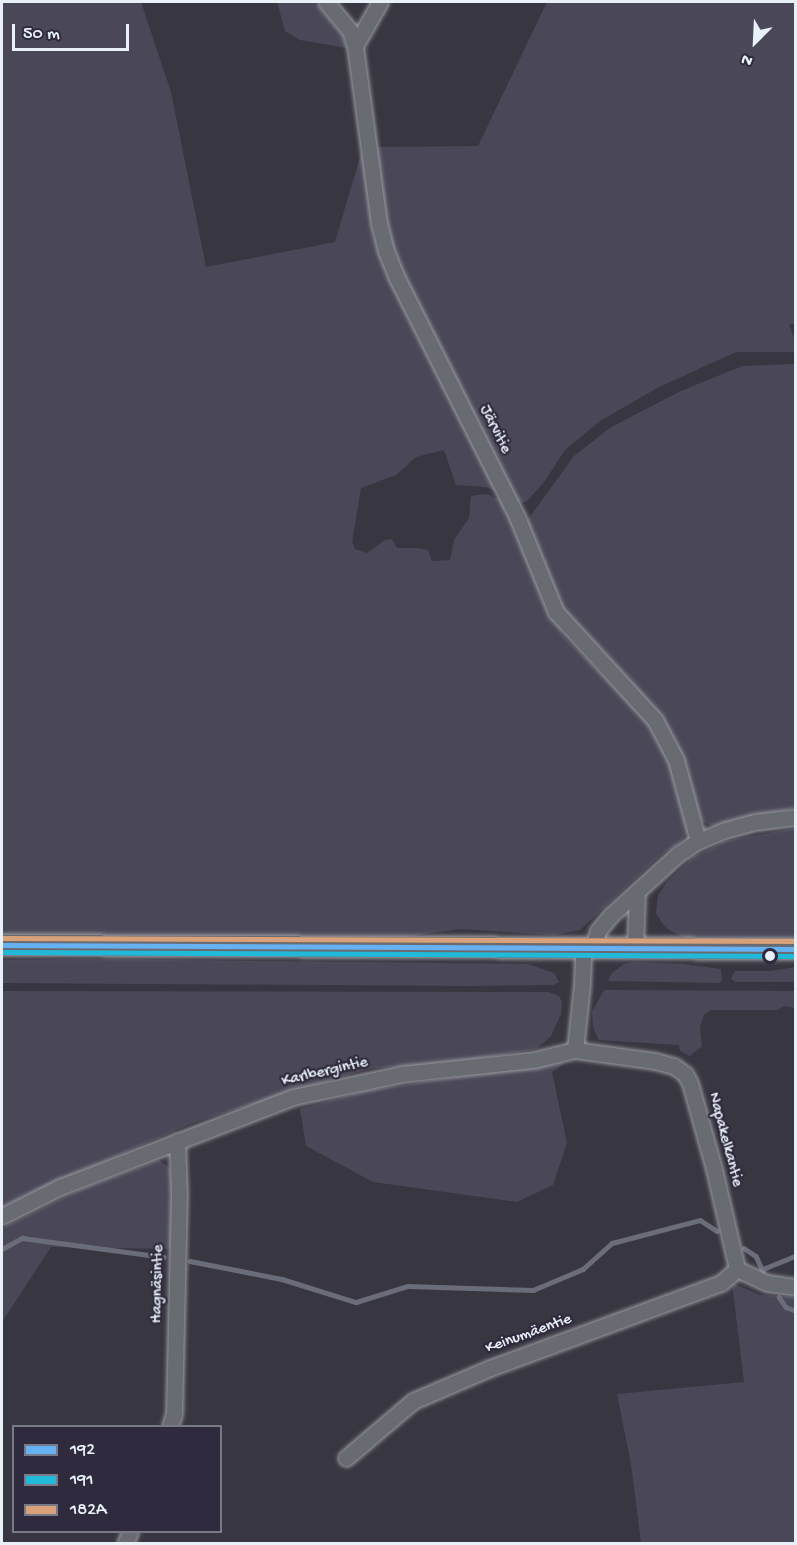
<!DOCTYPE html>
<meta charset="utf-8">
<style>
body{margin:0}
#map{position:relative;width:797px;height:1545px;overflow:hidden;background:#383640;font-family:"Gochi Hand",sans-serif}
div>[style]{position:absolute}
.green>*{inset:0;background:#4a4858}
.stream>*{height:4.5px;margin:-2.25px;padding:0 2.25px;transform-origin:2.25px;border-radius:2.25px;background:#6b6c79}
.roads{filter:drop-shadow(0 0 2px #9c9ca2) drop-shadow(0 0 2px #9c9ca2)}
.minor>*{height:15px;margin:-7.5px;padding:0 7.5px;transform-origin:7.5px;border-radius:7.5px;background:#696b72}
.major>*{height:20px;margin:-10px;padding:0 10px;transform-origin:10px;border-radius:10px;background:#696b72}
.bus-1>*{height:4.5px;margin:-2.25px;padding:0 2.25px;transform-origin:2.25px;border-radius:2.25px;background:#66b1f2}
.bus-2>*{height:4.5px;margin:-2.25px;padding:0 2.25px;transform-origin:2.25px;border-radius:2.25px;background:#20b9da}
.bus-3>*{height:4.5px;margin:-2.25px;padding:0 2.25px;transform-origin:2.25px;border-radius:2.25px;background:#d9a179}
.dots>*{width:16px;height:16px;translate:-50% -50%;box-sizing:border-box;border:3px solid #2f2a3d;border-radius:50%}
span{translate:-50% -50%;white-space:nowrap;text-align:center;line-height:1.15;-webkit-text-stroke:4.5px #2f2a3d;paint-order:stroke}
.street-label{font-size:16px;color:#e8f1f8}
.frame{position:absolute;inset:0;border:3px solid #e8f1f8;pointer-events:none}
.legend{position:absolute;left:12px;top:1425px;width:210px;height:108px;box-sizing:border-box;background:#2f2a3d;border:2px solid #797a88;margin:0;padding:8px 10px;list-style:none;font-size:18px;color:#e8f1f8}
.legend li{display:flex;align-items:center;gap:12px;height:30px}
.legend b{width:30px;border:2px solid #797a88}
.north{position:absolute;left:725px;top:12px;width:60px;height:60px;-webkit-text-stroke:4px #2f2a3d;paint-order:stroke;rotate:204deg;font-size:16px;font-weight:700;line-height:24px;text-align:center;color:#e8f1f8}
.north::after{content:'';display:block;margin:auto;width:21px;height:27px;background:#e8f1f8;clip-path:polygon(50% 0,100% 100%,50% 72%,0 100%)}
.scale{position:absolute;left:12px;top:24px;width:117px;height:27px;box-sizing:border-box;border:3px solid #e8f1f8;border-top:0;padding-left:8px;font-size:18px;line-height:21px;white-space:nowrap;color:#e8f1f8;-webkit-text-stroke:4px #2f2a3d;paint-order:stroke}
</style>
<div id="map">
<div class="green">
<i style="clip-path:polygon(2px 2px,141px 2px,171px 92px,206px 267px,335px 242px,363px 147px,373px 234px,383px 264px,501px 492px,486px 487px,456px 485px,444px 450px,416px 457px,396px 475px,361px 488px,352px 542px,355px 549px,367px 553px,385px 540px,392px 539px,397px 548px,418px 548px,428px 550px,432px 561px,450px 560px,454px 540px,469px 518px,471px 496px,486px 494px,502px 500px,550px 610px,564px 636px,647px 721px,673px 766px,689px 831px,680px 842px,661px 855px,580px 930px,554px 935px,461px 929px,396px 938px,2px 936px)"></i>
<i style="clip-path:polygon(277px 2px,314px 2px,341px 33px,347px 48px,300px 40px,285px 31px)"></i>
<i style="clip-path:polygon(547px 2px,795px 2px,796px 324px,789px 324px,795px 341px,795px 352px,736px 352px,659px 387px,600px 421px,565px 450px,544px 482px,527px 501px,522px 503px,513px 499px,386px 243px,374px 147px,478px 146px)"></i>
<i style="clip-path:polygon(795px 364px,795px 807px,715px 828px,699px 819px,679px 754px,560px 607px,526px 522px,574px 456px,611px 427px,681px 391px,742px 366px)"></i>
<i style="clip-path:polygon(795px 828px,795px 939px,704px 940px,683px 937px,669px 930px,662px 923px,656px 913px,658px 895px,668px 881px,693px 857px,726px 841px)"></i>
<i style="clip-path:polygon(82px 959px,528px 964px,554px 973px,559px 982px,553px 985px,470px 986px,2px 983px,2px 960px)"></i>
<i style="clip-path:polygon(636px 962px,682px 964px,721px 969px,722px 981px,719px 983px,608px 981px,612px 973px,624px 964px)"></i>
<i style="clip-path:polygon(795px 967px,795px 982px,735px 982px,731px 979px,735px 971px,771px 971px)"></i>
<i style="clip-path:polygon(604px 990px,795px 991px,795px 1008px,785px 1006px,777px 1010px,711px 1010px,704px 1015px,700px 1027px,702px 1046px,690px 1056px,680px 1051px,679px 1045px,599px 1040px,593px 1028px,592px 1012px)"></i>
<i style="clip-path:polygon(2px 991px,548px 992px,559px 996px,562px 1002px,561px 1014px,551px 1036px,536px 1049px,457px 1062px,367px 1069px,192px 1123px,2px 1207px)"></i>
<i style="clip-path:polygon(550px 1063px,565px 1063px,552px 1072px,567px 1143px,553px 1185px,517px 1202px,373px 1182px,306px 1146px,300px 1109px,365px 1091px)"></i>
<i style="clip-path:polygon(159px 1160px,172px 1170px,174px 1249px,51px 1247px,2px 1322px,2px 1228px,79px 1190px)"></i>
<i style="clip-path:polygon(732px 1283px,760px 1295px,795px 1297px,795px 1543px,641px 1543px,631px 1464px,617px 1394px,744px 1382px)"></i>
</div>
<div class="stream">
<i style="left:744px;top:1248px;width:14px;rotate:34deg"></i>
<i style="left:756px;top:1256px;width:17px;rotate:65deg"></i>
<i style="left:2px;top:1249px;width:23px;rotate:-29deg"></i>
<i style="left:22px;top:1238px;width:143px;rotate:7.6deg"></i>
<i style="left:190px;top:1261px;width:94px;rotate:11.1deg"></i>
<i style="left:282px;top:1279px;width:77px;rotate:17.3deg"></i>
<i style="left:356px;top:1302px;width:54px;rotate:-17.1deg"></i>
<i style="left:408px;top:1286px;width:125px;rotate:1.8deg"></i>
<i style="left:533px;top:1290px;width:54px;rotate:-22.8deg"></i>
<i style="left:583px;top:1269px;width:39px;rotate:-42deg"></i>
<i style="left:612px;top:1243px;width:91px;rotate:-14.6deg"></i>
<i style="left:700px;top:1220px;width:20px;rotate:33deg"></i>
<i style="left:763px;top:1269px;width:35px;rotate:-22deg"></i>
<i style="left:779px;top:1297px;width:12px;rotate:55deg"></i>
<i style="left:786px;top:1307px;width:11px;rotate:22deg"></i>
</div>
<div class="roads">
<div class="minor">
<i style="left:326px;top:2px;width:38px;rotate:50deg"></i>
<i style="left:350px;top:31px;width:16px;rotate:72deg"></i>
<i style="left:355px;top:46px;width:179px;rotate:82.3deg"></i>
<i style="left:379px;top:223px;width:29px;rotate:76deg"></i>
<i style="left:386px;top:251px;width:29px;rotate:68deg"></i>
<i style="left:397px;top:278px;width:270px;rotate:63.3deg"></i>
<i style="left:518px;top:519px;width:100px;rotate:67.8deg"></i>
<i style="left:556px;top:612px;width:147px;rotate:47.5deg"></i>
<i style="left:655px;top:720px;width:45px;rotate:62.3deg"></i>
<i style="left:676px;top:760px;width:84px;rotate:74.8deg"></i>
<i style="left:355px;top:46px;width:51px;rotate:-60.4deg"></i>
<i style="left:593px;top:948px;width:18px;rotate:-74deg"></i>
<i style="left:598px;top:931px;width:19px;rotate:-51deg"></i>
<i style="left:610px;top:916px;width:91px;rotate:-42.3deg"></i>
<i style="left:677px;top:855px;width:25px;rotate:-34deg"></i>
<i style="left:698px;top:841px;width:29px;rotate:-22deg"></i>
<i style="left:725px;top:830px;width:31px;rotate:-15deg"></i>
<i style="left:755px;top:822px;width:41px;rotate:-7deg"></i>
<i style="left:635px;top:948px;width:55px;rotate:-87.9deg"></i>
<i style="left:575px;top:1050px;width:81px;rotate:7.8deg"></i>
<i style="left:655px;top:1061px;width:20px;rotate:15deg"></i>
<i style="left:674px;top:1066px;width:14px;rotate:36deg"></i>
<i style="left:685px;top:1074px;width:10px;rotate:61deg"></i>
<i style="left:690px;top:1083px;width:89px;rotate:74.4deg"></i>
<i style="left:714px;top:1169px;width:103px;rotate:77deg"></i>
<i style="left:737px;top:1269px;width:33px;rotate:25deg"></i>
<i style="left:767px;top:1283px;width:29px;rotate:8deg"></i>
<i style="left:2px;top:1216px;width:65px;rotate:-26.6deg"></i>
<i style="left:60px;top:1187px;width:250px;rotate:-21.1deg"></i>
<i style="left:293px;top:1097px;width:111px;rotate:-11.9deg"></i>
<i style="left:402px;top:1074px;width:133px;rotate:-6.1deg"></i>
<i style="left:534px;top:1060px;width:42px;rotate:-13.7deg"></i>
<i style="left:575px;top:1050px;width:65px;rotate:-83.9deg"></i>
<i style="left:582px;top:985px;width:37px;rotate:-88deg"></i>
<i style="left:170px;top:1426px;width:13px;rotate:-72deg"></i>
<i style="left:174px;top:1414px;width:221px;rotate:-88.7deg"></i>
<i style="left:179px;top:1193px;width:52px;rotate:-92.2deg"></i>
<i style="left:346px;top:1458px;width:88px;rotate:-40.4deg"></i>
<i style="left:413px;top:1401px;width:84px;rotate:-23.2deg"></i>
<i style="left:490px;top:1368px;width:246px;rotate:-20.2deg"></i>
<i style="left:721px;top:1283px;width:21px;rotate:-41deg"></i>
<i style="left:125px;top:1544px;width:13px;rotate:-67deg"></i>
</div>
<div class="major">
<i style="left:2px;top:945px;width:794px;rotate:0.29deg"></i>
</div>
</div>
<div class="bus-1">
<i style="left:2px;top:945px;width:794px;rotate:0.29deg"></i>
</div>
<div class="bus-2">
<i style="left:2px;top:952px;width:794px;rotate:0.29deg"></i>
</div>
<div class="bus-3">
<i style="left:2px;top:938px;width:794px;rotate:0.22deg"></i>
</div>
<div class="dots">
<i style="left:770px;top:956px;background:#e8f1f8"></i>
</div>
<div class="street-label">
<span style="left:494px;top:430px;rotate:63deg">Järvitie</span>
<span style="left:325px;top:1073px;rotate:-13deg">Karlbergintie</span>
<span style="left:724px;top:1140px;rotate:75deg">Napakelkantie</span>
<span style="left:159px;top:1284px;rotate:-89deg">Hagnäsintie</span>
<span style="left:529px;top:1335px;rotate:-20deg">Keinumäentie</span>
</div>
<div class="frame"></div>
<ul class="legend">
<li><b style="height:8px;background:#66b1f2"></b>192</li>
<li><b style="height:8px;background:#20b9da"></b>191</li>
<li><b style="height:8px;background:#d9a179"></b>182A</li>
</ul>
<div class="north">N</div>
<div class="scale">50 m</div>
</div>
